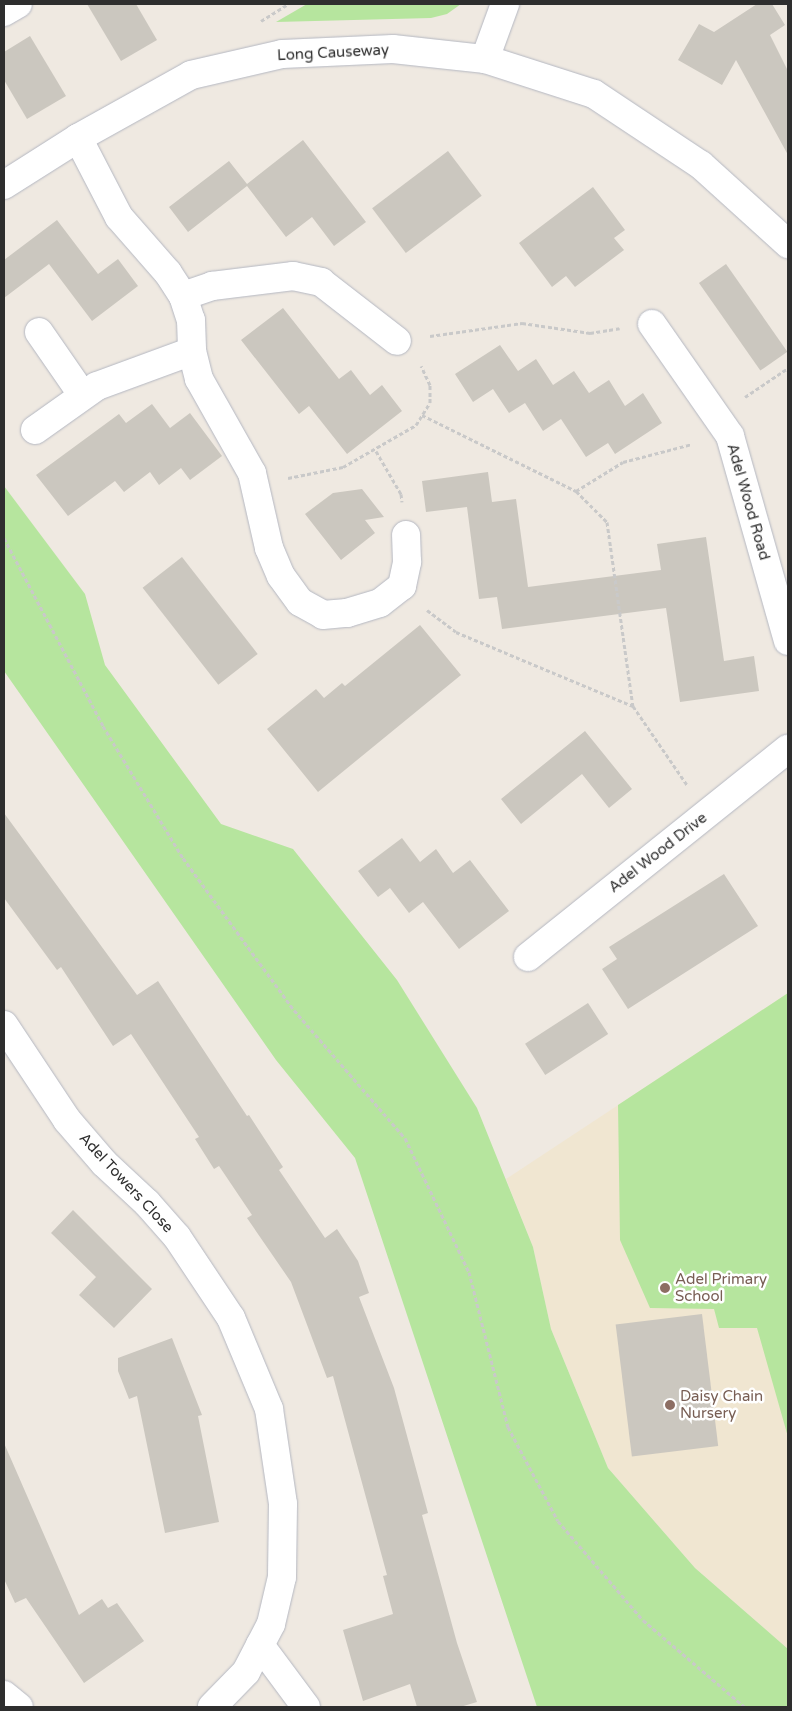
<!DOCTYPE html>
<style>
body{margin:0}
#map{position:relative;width:792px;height:1711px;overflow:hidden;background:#efe9e1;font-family:"Varela Round",sans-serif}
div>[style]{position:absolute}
.education>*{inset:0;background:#f0e6d1}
.green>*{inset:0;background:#b6e59e}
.building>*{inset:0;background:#cbc7bf;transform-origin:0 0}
.path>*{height:3px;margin-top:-1.5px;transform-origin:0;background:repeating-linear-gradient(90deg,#c9c9c9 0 4px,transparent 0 6.5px)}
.roads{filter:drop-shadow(0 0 1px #b4b7c1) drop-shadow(0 0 1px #b4b7c1)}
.minor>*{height:28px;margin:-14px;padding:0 14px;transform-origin:14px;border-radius:14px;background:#fff}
.dots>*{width:14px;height:14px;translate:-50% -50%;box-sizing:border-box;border:2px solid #fff;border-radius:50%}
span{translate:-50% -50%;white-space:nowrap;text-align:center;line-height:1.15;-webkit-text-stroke:5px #fff;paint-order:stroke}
.street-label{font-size:15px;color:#2e2e2e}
.education-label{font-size:15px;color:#785e54}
.left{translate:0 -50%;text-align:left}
.frame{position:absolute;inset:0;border:5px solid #2e2e2e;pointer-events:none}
</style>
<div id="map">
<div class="education">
<i style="clip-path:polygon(788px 993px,788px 1649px,695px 1568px,608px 1468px,551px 1329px,533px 1247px,506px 1179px)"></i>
</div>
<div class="green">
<i style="clip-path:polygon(307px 4px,461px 4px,447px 14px,431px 18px,276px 22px)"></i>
<i style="clip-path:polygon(4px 486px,85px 594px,105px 665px,221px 824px,293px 849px,397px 980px,477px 1108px,533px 1247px,551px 1329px,608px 1468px,695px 1568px,788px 1649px,788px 1707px,537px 1707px,355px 1158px,276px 1060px,4px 671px)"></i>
<i style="clip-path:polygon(788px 993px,788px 1437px,757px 1328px,719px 1328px,714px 1309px,650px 1308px,620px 1240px,618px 1105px)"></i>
</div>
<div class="building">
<i style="clip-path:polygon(87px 4px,136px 4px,157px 40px,121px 61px)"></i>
<i style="clip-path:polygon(757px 4px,772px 4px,785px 25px,770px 35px,788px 71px,788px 155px,736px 60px,722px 85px,678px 60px,699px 24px,714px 32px)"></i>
<i style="clip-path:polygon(30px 36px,66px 96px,27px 119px,4px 80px,4px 52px)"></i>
<i style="clip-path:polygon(303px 140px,366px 222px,334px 246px,312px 217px,286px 237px,247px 186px,188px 232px,169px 207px,229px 161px,247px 184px)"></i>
<i style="left:448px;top:151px;width:56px;height:95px;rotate:53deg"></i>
<i style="clip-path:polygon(593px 187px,625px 230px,614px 238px,624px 250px,575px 287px,566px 276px,552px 287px,519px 243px)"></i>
<i style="clip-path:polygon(57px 220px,98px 274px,118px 259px,138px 286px,92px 321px,49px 264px,4px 298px,4px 260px)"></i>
<i style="left:726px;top:264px;width:107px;height:33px;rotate:55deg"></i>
<i style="clip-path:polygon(283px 308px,339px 379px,351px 370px,370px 395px,382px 385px,402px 411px,347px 454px,309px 406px,299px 414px,241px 340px)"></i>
<i style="clip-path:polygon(500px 345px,518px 371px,536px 359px,553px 385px,574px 371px,589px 393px,609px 380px,625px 406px,643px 393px,662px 423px,615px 454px,608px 443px,586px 457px,561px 419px,543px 431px,525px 403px,509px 413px,493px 389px,473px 402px,455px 374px)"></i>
<i style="clip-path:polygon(152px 404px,170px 428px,190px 413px,222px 456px,190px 480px,181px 468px,159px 485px,150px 472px,124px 492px,115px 481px,68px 516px,36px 475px,119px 414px,126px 423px)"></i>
<i style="clip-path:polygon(488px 472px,492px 502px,516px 499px,528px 587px,661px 570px,657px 544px,706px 537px,724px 661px,754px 656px,759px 691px,680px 702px,666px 608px,502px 629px,497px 597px,479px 599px,467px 507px,426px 512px,422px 481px)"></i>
<i style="clip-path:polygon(362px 489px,384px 517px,365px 520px,375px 533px,341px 560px,305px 514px,333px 493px)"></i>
<i style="left:182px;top:557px;width:123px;height:50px;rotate:52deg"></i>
<i style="clip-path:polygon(420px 625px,461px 675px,318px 792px,267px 729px,316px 689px,324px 698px,342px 683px,345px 686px)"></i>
<i style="clip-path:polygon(585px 731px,632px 789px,609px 808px,582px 774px,521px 824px,501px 799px)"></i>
<i style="clip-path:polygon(4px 813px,137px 995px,158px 981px,247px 1116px,249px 1115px,283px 1167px,279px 1170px,325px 1238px,337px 1229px,358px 1261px,369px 1293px,359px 1297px,394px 1388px,428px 1513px,422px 1515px,457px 1643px,477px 1702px,460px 1707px,417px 1707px,410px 1684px,363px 1701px,343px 1630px,393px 1614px,383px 1576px,387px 1575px,333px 1376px,327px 1378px,291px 1282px,247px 1218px,252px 1215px,219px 1166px,214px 1169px,195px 1139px,199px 1137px,131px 1034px,113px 1046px,61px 967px,57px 970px,4px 898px)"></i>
<i style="clip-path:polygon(402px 838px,420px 862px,436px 849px,453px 873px,470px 860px,509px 911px,459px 949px,423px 902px,409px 913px,390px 888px,378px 897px,358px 871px)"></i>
<i style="clip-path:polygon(724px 874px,758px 926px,628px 1009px,602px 969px,617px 959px,609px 947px)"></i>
<i style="left:588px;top:1003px;width:37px;height:75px;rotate:57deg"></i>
<i style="clip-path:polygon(73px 1210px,152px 1289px,114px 1328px,79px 1295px,96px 1277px,51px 1233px)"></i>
<i style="left:702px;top:1314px;width:133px;height:87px;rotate:83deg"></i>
<i style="clip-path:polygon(172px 1338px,202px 1415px,198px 1416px,219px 1522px,165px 1533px,137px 1396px,129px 1399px,118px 1371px,118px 1358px)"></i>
<i style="clip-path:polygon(4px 1443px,79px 1615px,102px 1599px,108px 1608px,117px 1603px,144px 1641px,84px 1683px,26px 1598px,15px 1603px,4px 1579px)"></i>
</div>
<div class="path">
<i style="left:261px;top:21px;width:32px;rotate:-32deg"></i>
<i style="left:430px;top:336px;width:93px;rotate:-8deg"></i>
<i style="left:522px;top:323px;width:69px;rotate:8.4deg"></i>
<i style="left:590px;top:333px;width:30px;rotate:-9deg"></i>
<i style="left:745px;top:397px;width:52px;rotate:-34deg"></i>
<i style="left:422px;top:415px;width:172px;rotate:26.3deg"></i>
<i style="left:576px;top:491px;width:44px;rotate:45deg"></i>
<i style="left:607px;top:522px;width:186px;rotate:82deg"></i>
<i style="left:633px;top:706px;width:96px;rotate:55.6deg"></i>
<i style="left:376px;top:451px;width:50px;rotate:59.8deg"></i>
<i style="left:401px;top:494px;width:8px;rotate:83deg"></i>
<i style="left:288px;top:478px;width:56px;rotate:-11.3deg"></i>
<i style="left:343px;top:467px;width:84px;rotate:-29.9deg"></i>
<i style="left:416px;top:425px;width:26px;rotate:-58deg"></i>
<i style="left:430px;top:403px;width:18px;rotate:-90deg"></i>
<i style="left:430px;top:385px;width:21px;rotate:-115deg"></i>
<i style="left:576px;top:491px;width:55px;rotate:-31.7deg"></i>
<i style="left:623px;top:462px;width:71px;rotate:-14.6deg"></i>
<i style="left:4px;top:538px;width:212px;rotate:62.2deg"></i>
<i style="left:103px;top:726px;width:154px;rotate:58.8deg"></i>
<i style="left:183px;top:858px;width:188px;rotate:53.9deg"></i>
<i style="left:294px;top:1010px;width:169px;rotate:49.1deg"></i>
<i style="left:405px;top:1138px;width:148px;rotate:64.5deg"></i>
<i style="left:469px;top:1272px;width:160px;rotate:75.9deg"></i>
<i style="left:508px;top:1427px;width:106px;rotate:62deg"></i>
<i style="left:558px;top:1521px;width:130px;rotate:49.4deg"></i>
<i style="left:643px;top:1620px;width:134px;rotate:40.5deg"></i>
<i style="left:427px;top:610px;width:36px;rotate:37deg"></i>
<i style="left:456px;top:632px;width:192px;rotate:22.7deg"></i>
</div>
<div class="roads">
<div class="minor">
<i style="left:4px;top:12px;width:16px;rotate:-30deg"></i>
<i style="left:485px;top:59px;width:59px;rotate:-70deg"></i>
<i style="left:78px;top:138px;width:89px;rotate:62.6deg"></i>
<i style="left:119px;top:217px;width:74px;rotate:48.8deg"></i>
<i style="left:168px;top:273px;width:27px;rotate:57deg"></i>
<i style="left:183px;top:296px;width:25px;rotate:72deg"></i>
<i style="left:191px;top:320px;width:31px;rotate:88deg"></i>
<i style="left:192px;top:351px;width:29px;rotate:76deg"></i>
<i style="left:199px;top:379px;width:108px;rotate:60.6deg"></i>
<i style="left:252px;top:473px;width:77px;rotate:77.2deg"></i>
<i style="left:269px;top:548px;width:30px;rotate:67deg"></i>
<i style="left:281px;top:576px;width:32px;rotate:54deg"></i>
<i style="left:300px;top:602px;width:26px;rotate:29deg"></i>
<i style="left:323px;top:615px;width:24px;rotate:-5deg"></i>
<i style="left:347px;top:613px;width:34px;rotate:-17deg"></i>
<i style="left:380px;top:603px;width:28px;rotate:-38deg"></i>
<i style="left:402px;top:586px;width:25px;rotate:-78deg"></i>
<i style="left:407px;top:562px;width:27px;rotate:-92deg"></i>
<i style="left:4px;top:185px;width:88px;rotate:-32.4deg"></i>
<i style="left:78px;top:138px;width:129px;rotate:-29.1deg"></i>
<i style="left:191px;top:75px;width:93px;rotate:-13deg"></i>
<i style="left:282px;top:54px;width:111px;rotate:-2.6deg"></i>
<i style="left:393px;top:49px;width:93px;rotate:6.2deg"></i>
<i style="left:485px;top:59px;width:114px;rotate:17.8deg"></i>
<i style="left:594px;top:94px;width:128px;rotate:33.6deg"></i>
<i style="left:701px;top:165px;width:118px;rotate:42.2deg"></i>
<i style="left:183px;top:296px;width:31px;rotate:-19deg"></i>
<i style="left:212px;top:286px;width:82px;rotate:-7deg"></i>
<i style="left:293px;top:276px;width:29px;rotate:12deg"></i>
<i style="left:321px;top:282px;width:96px;rotate:37.8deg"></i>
<i style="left:652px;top:324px;width:136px;rotate:55.1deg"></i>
<i style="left:730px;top:436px;width:213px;rotate:74.2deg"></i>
<i style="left:39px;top:332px;width:75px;rotate:55.3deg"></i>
<i style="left:35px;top:430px;width:76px;rotate:-35.4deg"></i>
<i style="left:97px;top:386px;width:101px;rotate:-20.2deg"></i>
<i style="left:528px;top:957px;width:333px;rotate:-38.7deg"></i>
<i style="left:4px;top:1025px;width:114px;rotate:56.4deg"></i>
<i style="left:67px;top:1120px;width:57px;rotate:49.3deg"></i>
<i style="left:104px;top:1163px;width:59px;rotate:42.9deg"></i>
<i style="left:147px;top:1203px;width:45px;rotate:48.6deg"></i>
<i style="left:177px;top:1237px;width:97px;rotate:56.3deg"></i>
<i style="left:231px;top:1318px;width:99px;rotate:67.3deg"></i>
<i style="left:269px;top:1409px;width:96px;rotate:81.6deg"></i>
<i style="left:283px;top:1504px;width:73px;rotate:90.8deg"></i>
<i style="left:282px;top:1577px;width:48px;rotate:103.2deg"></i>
<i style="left:271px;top:1624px;width:54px;rotate:117.5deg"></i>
<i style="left:246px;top:1672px;width:49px;rotate:134.2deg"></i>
<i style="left:260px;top:1645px;width:77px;rotate:53.4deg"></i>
<i style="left:4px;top:1695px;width:19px;rotate:39deg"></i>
</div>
</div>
<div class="dots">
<i style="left:665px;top:1288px;background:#8d6e63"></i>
<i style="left:670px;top:1405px;background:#8d6e63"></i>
</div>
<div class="street-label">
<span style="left:333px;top:53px;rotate:-3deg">Long Causeway</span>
<span style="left:748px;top:502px;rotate:74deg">Adel Wood Road</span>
<span style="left:658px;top:853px;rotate:-38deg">Adel Wood Drive</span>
<span style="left:126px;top:1183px;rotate:47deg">Adel Towers Close</span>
</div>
<div class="education-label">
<span class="left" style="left:675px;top:1288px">Adel Primary<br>School</span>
<span class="left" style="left:680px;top:1405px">Daisy Chain<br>Nursery</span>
</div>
<div class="frame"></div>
</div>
